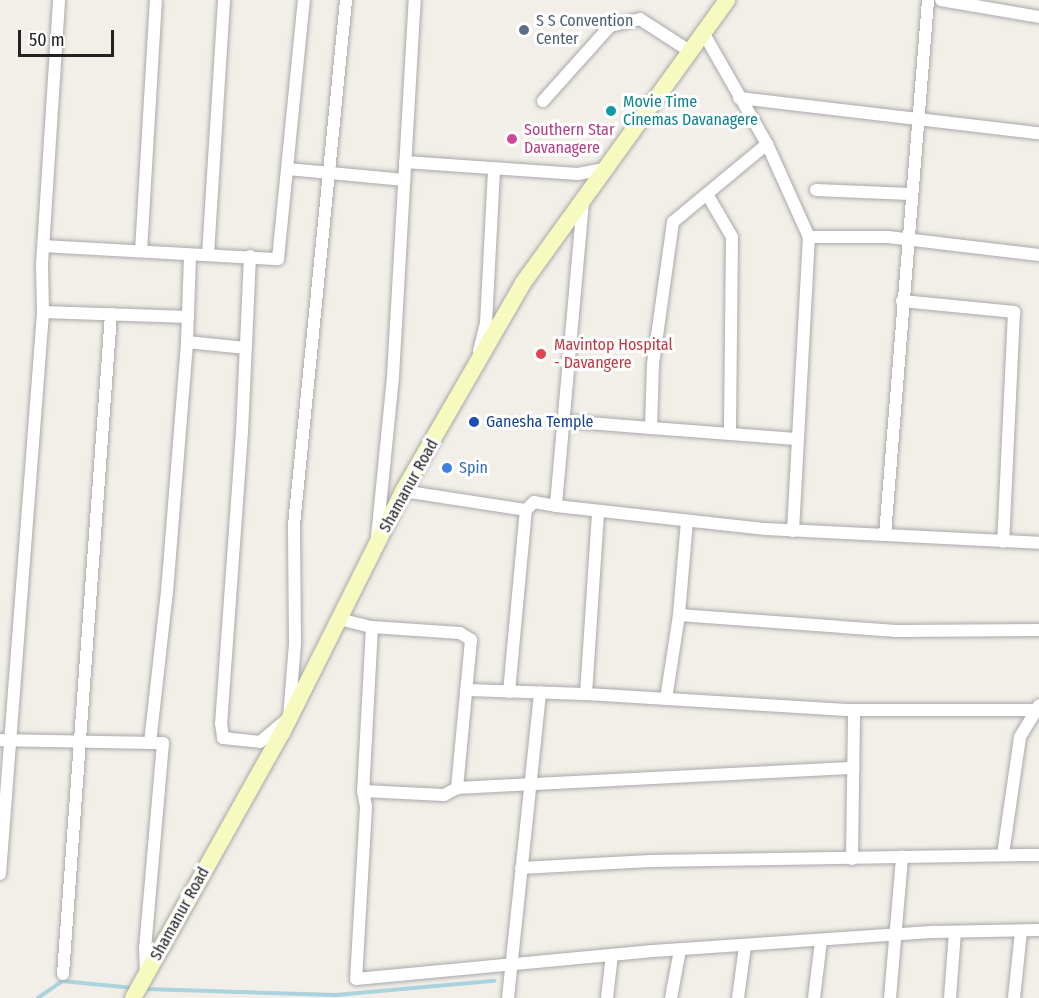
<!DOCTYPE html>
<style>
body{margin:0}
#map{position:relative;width:1039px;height:998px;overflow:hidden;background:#f2efe9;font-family:"Fira Sans Condensed",sans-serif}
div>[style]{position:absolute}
.stream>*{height:4px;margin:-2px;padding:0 2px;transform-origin:2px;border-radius:2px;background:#aad3df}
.roads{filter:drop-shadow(0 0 2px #a9a9a9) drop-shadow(0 0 2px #a9a9a9)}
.street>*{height:12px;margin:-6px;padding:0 6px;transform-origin:6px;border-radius:6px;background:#fff}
.secondary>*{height:16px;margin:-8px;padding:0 8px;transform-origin:8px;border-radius:8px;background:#f7fabf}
.dots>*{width:16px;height:16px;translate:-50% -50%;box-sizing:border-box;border:3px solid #fff;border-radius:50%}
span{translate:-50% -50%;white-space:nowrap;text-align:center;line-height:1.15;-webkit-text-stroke:6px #fff;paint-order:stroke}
.service-label{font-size:16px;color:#4e5e75}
.left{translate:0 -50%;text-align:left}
.culture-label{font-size:16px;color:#0d838f}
.hotel-label{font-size:16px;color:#b23c85}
.health-label{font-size:16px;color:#be3a42}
.transit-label{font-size:16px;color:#164399}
.shop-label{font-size:16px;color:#366cbe}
.street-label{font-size:16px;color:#222}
.scale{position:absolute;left:18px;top:30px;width:96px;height:27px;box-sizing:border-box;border:3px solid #222;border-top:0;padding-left:8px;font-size:18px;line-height:21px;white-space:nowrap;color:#222;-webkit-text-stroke:4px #fff;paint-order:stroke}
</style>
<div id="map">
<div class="stream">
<i style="left:145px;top:989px;width:191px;rotate:1.8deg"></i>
<i style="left:336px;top:995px;width:159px;rotate:-5.1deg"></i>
<i style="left:38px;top:998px;width:29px;rotate:-35deg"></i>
<i style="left:62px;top:981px;width:72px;rotate:5.6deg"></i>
</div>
<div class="roads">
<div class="street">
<i style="left:941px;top:0;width:99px;rotate:9.8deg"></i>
<i style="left:704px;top:34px;width:127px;rotate:60.2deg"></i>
<i style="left:767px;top:144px;width:102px;rotate:65.7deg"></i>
<i style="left:809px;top:237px;width:79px"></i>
<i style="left:888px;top:237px;width:152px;rotate:6.8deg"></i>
<i style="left:739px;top:98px;width:302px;rotate:6.7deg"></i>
<i style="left:543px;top:101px;width:101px;rotate:-48.2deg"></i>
<i style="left:610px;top:26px;width:31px;rotate:-13deg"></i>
<i style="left:640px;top:19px;width:61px;rotate:32.9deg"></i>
<i style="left:767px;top:144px;width:122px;rotate:140.3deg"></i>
<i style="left:673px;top:222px;width:143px;rotate:98deg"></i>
<i style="left:653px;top:364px;width:64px;rotate:91.8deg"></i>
<i style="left:651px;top:428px;width:146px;rotate:4.3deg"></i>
<i style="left:405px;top:162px;width:173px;rotate:4deg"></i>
<i style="left:578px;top:174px;width:31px;rotate:-11deg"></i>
<i style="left:288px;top:169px;width:117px;rotate:5.4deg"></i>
<i style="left:816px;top:190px;width:94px;rotate:2.4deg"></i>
<i style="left:707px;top:194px;width:50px;rotate:59.8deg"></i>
<i style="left:732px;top:237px;width:197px;rotate:90.6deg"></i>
<i style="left:583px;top:202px;width:305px;rotate:95.1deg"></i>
<i style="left:556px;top:506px;width:211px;rotate:6.3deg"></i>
<i style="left:766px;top:529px;width:273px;rotate:2.9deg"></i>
<i style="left:44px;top:246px;width:234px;rotate:3.2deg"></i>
<i style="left:278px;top:259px;width:260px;rotate:-84.3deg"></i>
<i style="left:141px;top:251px;width:251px;rotate:-86.6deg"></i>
<i style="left:208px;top:255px;width:256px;rotate:-86.4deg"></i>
<i style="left:250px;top:256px;width:176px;rotate:92.6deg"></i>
<i style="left:242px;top:432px;width:292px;rotate:94.1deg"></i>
<i style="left:221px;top:723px;width:15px;rotate:82deg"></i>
<i style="left:223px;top:738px;width:37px;rotate:6deg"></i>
<i style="left:260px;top:742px;width:38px;rotate:-40deg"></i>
<i style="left:289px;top:718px;width:74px;rotate:-85.4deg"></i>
<i style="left:295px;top:644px;width:119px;rotate:-90.5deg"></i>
<i style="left:294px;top:525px;width:528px;rotate:-84.34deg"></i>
<i style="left:902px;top:301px;width:113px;rotate:5.6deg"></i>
<i style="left:1014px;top:312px;width:230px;rotate:92.7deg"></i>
<i style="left:43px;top:312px;width:145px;rotate:2deg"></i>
<i style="left:187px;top:342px;width:59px;rotate:5.8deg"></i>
<i style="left:479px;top:351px;width:29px;rotate:-76deg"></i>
<i style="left:486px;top:323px;width:155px;rotate:-87deg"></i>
<i style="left:564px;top:421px;width:87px;rotate:4.6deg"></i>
<i style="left:403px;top:491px;width:124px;rotate:8.8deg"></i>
<i style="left:687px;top:521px;width:94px;rotate:94.9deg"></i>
<i style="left:679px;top:615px;width:218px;rotate:4.2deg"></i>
<i style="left:896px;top:631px;width:143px;rotate:-0.4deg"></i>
<i style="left:793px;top:531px;width:294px;rotate:-86.9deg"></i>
<i style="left:885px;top:535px;width:537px;rotate:-85.4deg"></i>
<i style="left:377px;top:537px;width:162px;rotate:-84.3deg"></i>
<i style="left:393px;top:376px;width:377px;rotate:-86.7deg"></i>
<i style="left:339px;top:619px;width:34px;rotate:14deg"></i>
<i style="left:372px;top:627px;width:88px;rotate:3.9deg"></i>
<i style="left:460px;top:633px;width:13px;rotate:32deg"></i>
<i style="left:471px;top:640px;width:149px;rotate:95.4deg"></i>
<i style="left:457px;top:788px;width:397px;rotate:-2.9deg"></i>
<i style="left:372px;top:627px;width:164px;rotate:93.1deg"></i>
<i style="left:363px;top:791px;width:81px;rotate:2.8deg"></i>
<i style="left:444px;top:795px;width:15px;rotate:-28deg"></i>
<i style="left:466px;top:690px;width:120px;rotate:1.9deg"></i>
<i style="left:586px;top:694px;width:183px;rotate:-86.2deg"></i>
<i style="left:509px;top:692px;width:183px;rotate:-84.7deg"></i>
<i style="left:526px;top:510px;width:11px;rotate:-45deg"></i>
<i style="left:534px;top:502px;width:22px;rotate:10deg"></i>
<i style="left:586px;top:694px;width:261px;rotate:3.5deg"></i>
<i style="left:847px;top:710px;width:192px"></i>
<i style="left:666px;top:699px;width:85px;rotate:-81.2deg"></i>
<i style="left:0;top:740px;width:163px;rotate:1.1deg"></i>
<i style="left:163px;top:743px;width:205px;rotate:95deg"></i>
<i style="left:145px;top:947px;width:27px;rotate:88deg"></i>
<i style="left:150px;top:743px;width:152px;rotate:-83.6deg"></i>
<i style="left:167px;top:592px;width:251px;rotate:-85.4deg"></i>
<i style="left:187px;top:342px;width:87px;rotate:-88deg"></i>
<i style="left:363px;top:791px;width:16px;rotate:79deg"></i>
<i style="left:366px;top:807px;width:172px;rotate:93.3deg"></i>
<i style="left:356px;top:979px;width:298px;rotate:-5.4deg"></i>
<i style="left:653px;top:951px;width:282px;rotate:-3.9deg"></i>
<i style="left:934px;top:932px;width:105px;rotate:-1.1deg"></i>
<i style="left:1003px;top:854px;width:118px;rotate:-81.7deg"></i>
<i style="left:1020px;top:737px;width:37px;rotate:-59deg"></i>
<i style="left:852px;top:859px;width:149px;rotate:-89.2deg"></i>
<i style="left:521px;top:868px;width:129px;rotate:-3.1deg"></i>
<i style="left:650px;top:861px;width:389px;rotate:-0.9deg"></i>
<i style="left:0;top:874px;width:564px;rotate:-85.62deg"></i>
<i style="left:43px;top:312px;width:48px;rotate:-91.2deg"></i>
<i style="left:42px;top:264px;width:265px;rotate:-86.3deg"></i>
<i style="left:63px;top:974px;width:662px;rotate:-85.84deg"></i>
<i style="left:508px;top:998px;width:307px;rotate:-84deg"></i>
<i style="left:607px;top:998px;width:43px;rotate:-83.4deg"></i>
<i style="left:671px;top:998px;width:49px;rotate:-79.4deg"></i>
<i style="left:738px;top:998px;width:52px;rotate:-82.3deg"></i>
<i style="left:814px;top:998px;width:57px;rotate:-83deg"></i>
<i style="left:890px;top:998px;width:142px;rotate:-85.1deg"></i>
<i style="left:950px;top:998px;width:66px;rotate:-85.7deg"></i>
<i style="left:1014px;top:998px;width:67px;rotate:-84deg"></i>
</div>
<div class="secondary">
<i style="left:133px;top:998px;width:304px;rotate:-60.7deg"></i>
<i style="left:282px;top:733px;width:271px;rotate:-63.4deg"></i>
<i style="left:403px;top:491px;width:240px;rotate:-60deg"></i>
<i style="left:523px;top:283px;width:349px;rotate:-54.2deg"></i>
</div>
</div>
<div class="dots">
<i style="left:524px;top:30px;background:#5c6f8a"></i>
<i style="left:611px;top:111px;background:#0f9aa8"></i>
<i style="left:512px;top:139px;background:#d1479c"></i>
<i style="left:541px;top:354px;background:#e0444e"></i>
<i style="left:474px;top:422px;background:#1a4fb4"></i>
<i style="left:447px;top:468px;background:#3f7fe0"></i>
</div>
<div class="service-label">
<span class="left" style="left:536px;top:30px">S S Convention<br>Center</span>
</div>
<div class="culture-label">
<span class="left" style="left:623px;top:111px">Movie Time<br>Cinemas Davanagere</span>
</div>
<div class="hotel-label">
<span class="left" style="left:524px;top:139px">Southern Star<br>Davanagere</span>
</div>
<div class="health-label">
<span class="left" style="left:554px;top:354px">Mavintop Hospital<br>- Davangere</span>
</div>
<div class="transit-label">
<span class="left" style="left:486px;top:422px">Ganesha Temple</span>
</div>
<div class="shop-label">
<span class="left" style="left:459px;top:468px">Spin</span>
</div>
<div class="street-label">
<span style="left:409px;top:486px;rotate:-61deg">Shamanur Road</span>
<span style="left:180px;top:914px;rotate:-61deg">Shamanur Road</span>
</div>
<div class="scale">50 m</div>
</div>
